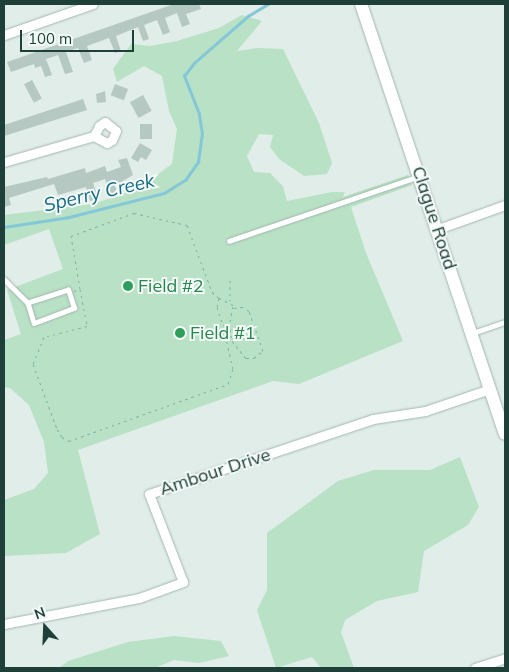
<!DOCTYPE html>
<style>
body{margin:0}
#map{position:relative;width:509px;height:672px;overflow:hidden;background:#e1ede8;font-family:Mulish,sans-serif}
div>[style]{position:absolute}
.green>*{inset:0;background:#b8e1c5}
.stream>*{height:2.5px;margin:-1.25px;padding:0 1.25px;transform-origin:1.25px;border-radius:1.25px;background:#83c7d8}
.building>*{inset:0;background:#b6c8c2;transform-origin:0 0}
.path>*{height:1px;margin-top:-0.5px;transform-origin:0;background:repeating-linear-gradient(90deg,#7eb4a6 0 2.5px,transparent 0 6.5px)}
.roads{filter:drop-shadow(0 0 1px #a3b6b0) drop-shadow(0 0 1px #a3b6b0)}
.lane>*{height:4.5px;margin:-2.25px;padding:0 2.25px;transform-origin:2.25px;border-radius:2.25px;background:#fff}
.street>*{height:9px;margin:-4.5px;padding:0 4.5px;transform-origin:4.5px;border-radius:4.5px;background:#fff}
.secondary>*{height:12px;margin:-6px;padding:0 6px;transform-origin:6px;border-radius:6px;background:#fff}
.dots>*{width:14px;height:14px;translate:-50% -50%;box-sizing:border-box;border:2px solid #f2f9f6;border-radius:50%}
span{translate:-50% -50%;white-space:nowrap;text-align:center;line-height:1.15;-webkit-text-stroke:4px #f2f9f6;paint-order:stroke}
.street-label{font-size:18px;color:#1f4039}
.leisure-label{font-size:18px;color:#27864d}
.left{translate:0 -50%;text-align:left}
.water-label{font-size:19px;color:#136b83;font-style:italic}
.frame{position:absolute;inset:0;border:5px solid #1f4039;pointer-events:none}
.north{position:absolute;left:20px;top:602px;width:50px;height:50px;-webkit-text-stroke:4px #f2f9f6;paint-order:stroke;rotate:340deg;font-size:14px;font-weight:700;line-height:20px;text-align:center;color:#1f4039}
.north::after{content:'';display:block;margin:auto;width:18px;height:22px;background:#1f4039;clip-path:polygon(50% 0,100% 100%,50% 72%,0 100%)}
.scale{position:absolute;left:20px;top:30px;width:114px;height:22px;box-sizing:border-box;border:2px solid #1f4039;border-top:0;padding-left:6px;font-size:15px;line-height:18px;white-space:nowrap;color:#1f4039;-webkit-text-stroke:4px #f2f9f6;paint-order:stroke}
</style>
<div id="map">
<div class="green">
<i style="clip-path:polygon(242px 15px,262px 21px,237px 51px,257px 48px,283px 49px,319px 123px,332px 163px,327px 174px,304px 176px,279px 159px,270px 147px,273px 135px,259px 134px,247px 156px,254px 172px,270px 173px,283px 186px,287px 201px,332px 192px,345px 192px,343px 197px,408px 175px,412px 185px,351px 207px,366px 253px,403px 341px,299px 384px,273px 381px,78px 450px,100px 534px,66px 553px,4px 556px,4px 500px,34px 489px,48px 473px,44px 442px,29px 405px,10px 388px,4px 387px,4px 340px,21px 334px,7px 290px,63px 269px,49px 229px,4px 245px,4px 215px,93px 204px,138px 189px,172px 164px,177px 129px,169px 111px,162px 76px,144px 66px,117px 82px,113px 69px,131px 44px,150px 46px,177px 41px,219px 28px)"></i>
<i style="clip-path:polygon(460px 457px,479px 507px,468px 525px,424px 551px,418px 592px,377px 601px,345px 620px,341px 632px,354px 668px,321px 668px,312px 657px,276px 668px,257px 610px,267px 590px,267px 533px,338px 481px,374px 470px,430px 470px)"></i>
<i style="clip-path:polygon(174px 636px,221px 641px,229px 656px,199px 663px,174px 660px,155px 668px,59px 668px,68px 661px,128px 642px)"></i>
</div>
<div class="stream">
<i style="left:4px;top:227px;width:66px;rotate:-8.7deg"></i>
<i style="left:69px;top:217px;width:98px;rotate:-14.2deg"></i>
<i style="left:164px;top:193px;width:26px;rotate:-32deg"></i>
<i style="left:186px;top:179px;width:21px;rotate:-55deg"></i>
<i style="left:198px;top:162px;width:28px;rotate:-82deg"></i>
<i style="left:202px;top:134px;width:20px;rotate:-99deg"></i>
<i style="left:199px;top:114px;width:41px;rotate:-111.5deg"></i>
<i style="left:184px;top:76px;width:16px;rotate:-52deg"></i>
<i style="left:194px;top:63px;width:72px;rotate:-41deg"></i>
<i style="left:248px;top:16px;width:23px;rotate:-31deg"></i>
</div>
<div class="building">
<i style="clip-path:polygon(174px 4px,199px 4px,201px 9px,186px 14px,190px 24px,182px 27px,177px 13px,165px 18px,170px 32px,163px 35px,157px 20px,144px 25px,149px 39px,143px 41px,138px 27px,116px 36px,121px 51px,115px 53px,109px 38px,87px 46px,92px 60px,84px 63px,78px 48px,66px 52px,73px 72px,65px 74px,58px 55px,46px 59px,52px 75px,45px 77px,41px 66px,35px 68px,34px 64px,11px 72px,7px 62px)"></i>
<i style="left:32px;top:80px;width:21px;height:9px;rotate:62deg"></i>
<i style="left:115px;top:84px;width:14px;height:12px;rotate:21deg"></i>
<i style="clip-path:polygon(105px 91px,106px 102px,97px 103px,96px 94px)"></i>
<i style="left:143px;top:95px;width:18px;height:15px;rotate:61deg"></i>
<i style="clip-path:polygon(83px 99px,87px 110px,4px 136px,4px 125px)"></i>
<i style="left:152px;top:124px;width:15px;height:12px;rotate:90deg"></i>
<i style="clip-path:polygon(140px 143px,152px 150px,146px 160px,141px 157px,138px 162px,131px 158px)"></i>
<i style="clip-path:polygon(127px 158px,133px 175px,115px 186px,118px 193px,111px 196px,105px 179px,93px 183px,98px 198px,90px 201px,86px 187px,58px 195px,54px 184px,9px 198px,11px 205px,4px 207px,4px 187px,47px 177px,48px 179px,85px 168px,86px 173px,105px 166px,107px 172px,121px 167px,118px 160px)"></i>
</div>
<div class="path">
<i style="left:230px;top:280px;width:21px;rotate:90deg"></i>
<i style="left:80px;top:289px;width:38px;rotate:79deg"></i>
<i style="left:87px;top:326px;width:44px;rotate:165.7deg"></i>
<i style="left:44px;top:337px;width:29px;rotate:112deg"></i>
<i style="left:33px;top:364px;width:69px;rotate:69.7deg"></i>
<i style="left:57px;top:429px;width:9px;rotate:58deg"></i>
<i style="left:62px;top:437px;width:8px;rotate:30deg"></i>
<i style="left:69px;top:441px;width:169px;rotate:-19.7deg"></i>
<i style="left:228px;top:384px;width:16px;rotate:-72deg"></i>
<i style="left:233px;top:369px;width:45px;rotate:-102.8deg"></i>
<i style="left:74px;top:291px;width:6px;rotate:-18deg"></i>
<i style="left:80px;top:289px;width:54px;rotate:-99.6deg"></i>
<i style="left:71px;top:236px;width:67px;rotate:-20.1deg"></i>
<i style="left:134px;top:213px;width:54px;rotate:12.8deg"></i>
<i style="left:187px;top:225px;width:72px;rotate:69.5deg"></i>
<i style="left:212px;top:292px;width:9px;rotate:41deg"></i>
<i style="left:219px;top:298px;width:9px;rotate:103deg"></i>
<i style="left:217px;top:307px;width:19px;rotate:72deg"></i>
<i style="left:223px;top:325px;width:7px;rotate:27deg"></i>
<i style="left:229px;top:328px;width:23px;rotate:-80deg"></i>
<i style="left:233px;top:305px;width:16px;rotate:-153deg"></i>
<i style="left:230px;top:329px;width:12px;rotate:81deg"></i>
<i style="left:232px;top:341px;width:22px;rotate:51deg"></i>
<i style="left:246px;top:358px;width:8px"></i>
<i style="left:254px;top:358px;width:11px;rotate:-38deg"></i>
<i style="left:263px;top:351px;width:42px;rotate:-109.3deg"></i>
<i style="left:249px;top:311px;width:7px;rotate:-146deg"></i>
<i style="left:243px;top:307px;width:10px;rotate:174deg"></i>
</div>
<div class="roads">
<div class="lane">
<i style="left:229px;top:241px;width:199px;rotate:-18.8deg"></i>
<i style="left:4px;top:279px;width:34px;rotate:45deg"></i>
<i style="left:28px;top:303px;width:21px;rotate:73deg"></i>
<i style="left:34px;top:323px;width:43px;rotate:-20.6deg"></i>
<i style="left:74px;top:308px;width:19px;rotate:-108deg"></i>
<i style="left:68px;top:290px;width:42px;rotate:162deg"></i>
<i style="left:473px;top:333px;width:34px;rotate:-19deg"></i>
</div>
<div class="street">
<i style="left:4px;top:35px;width:94px;rotate:-19.2deg"></i>
<i style="left:4px;top:162px;width:94px;rotate:-16.1deg"></i>
<i style="left:94px;top:136px;width:11px;rotate:-63deg"></i>
<i style="left:99px;top:126px;width:7px;rotate:-34deg"></i>
<i style="left:105px;top:122px;width:14px;rotate:39deg"></i>
<i style="left:116px;top:131px;width:10px;rotate:114deg"></i>
<i style="left:112px;top:140px;width:6px;rotate:149deg"></i>
<i style="left:107px;top:143px;width:15px;rotate:-152deg"></i>
<i style="left:438px;top:229px;width:71px;rotate:-19.7deg"></i>
<i style="left:4px;top:624px;width:137px;rotate:-10.9deg"></i>
<i style="left:139px;top:598px;width:47px;rotate:-20deg"></i>
<i style="left:183px;top:582px;width:94px;rotate:-111.1deg"></i>
<i style="left:149px;top:494px;width:236px;rotate:-18.5deg"></i>
<i style="left:373px;top:419px;width:53px;rotate:-8.7deg"></i>
<i style="left:425px;top:411px;width:69px;rotate:-18.7deg"></i>
<i style="left:475px;top:668px;width:32px;rotate:-18deg"></i>
</div>
<div class="secondary">
<i style="left:361px;top:4px;width:453px;rotate:71.5deg"></i>
</div>
</div>
<div class="dots">
<i style="left:128px;top:286px;background:#2e9e5b"></i>
<i style="left:180px;top:333px;background:#2e9e5b"></i>
</div>
<div class="street-label">
<span style="left:434px;top:218px;rotate:72deg">Clague Road</span>
<span style="left:215px;top:472px;rotate:-18deg">Ambour Drive</span>
</div>
<div class="leisure-label">
<span class="left" style="left:138px;top:286px">Field #2</span>
<span class="left" style="left:190px;top:333px">Field #1</span>
</div>
<div class="water-label">
<span style="left:99px;top:193px;rotate:-13deg">Sperry Creek</span>
</div>
<div class="frame"></div>
<div class="north">N</div>
<div class="scale">100 m</div>
</div>
